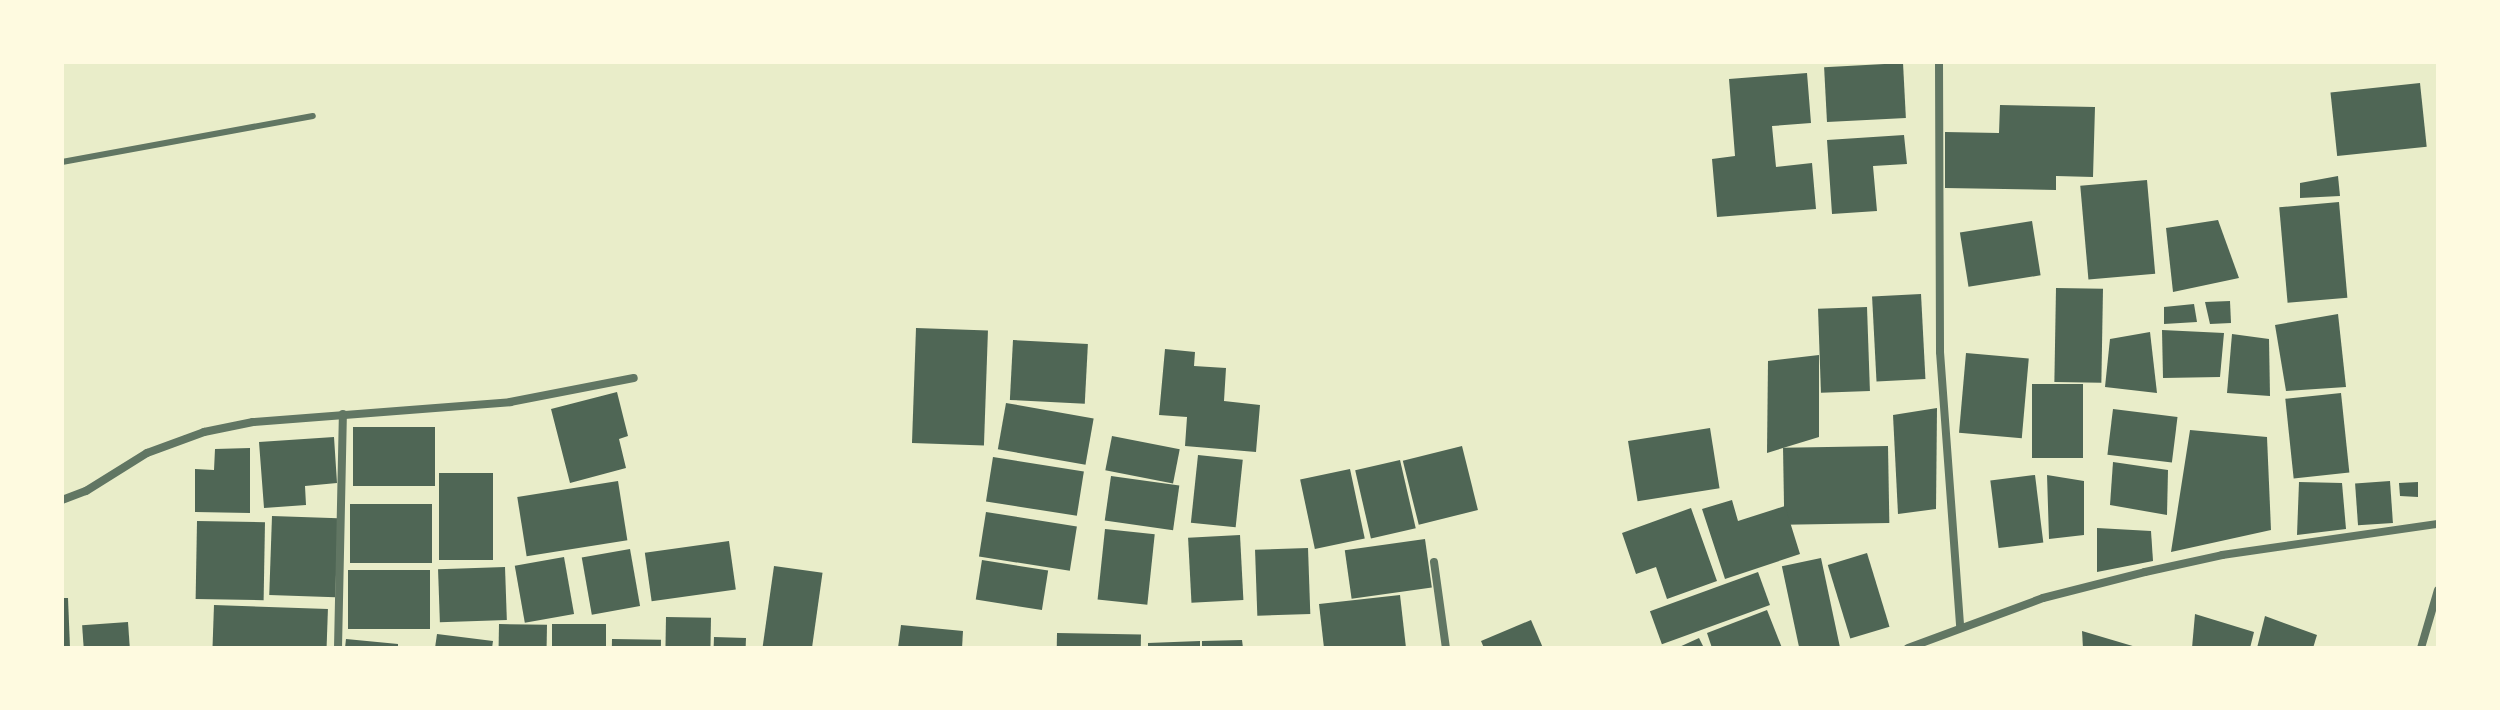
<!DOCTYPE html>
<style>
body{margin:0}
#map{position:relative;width:2500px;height:710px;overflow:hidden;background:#e9edc9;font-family:Signika,sans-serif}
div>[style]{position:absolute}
.building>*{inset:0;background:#4f6655;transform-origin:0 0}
.service>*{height:6px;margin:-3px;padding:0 3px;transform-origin:3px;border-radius:3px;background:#617663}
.minor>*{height:8px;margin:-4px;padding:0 4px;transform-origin:4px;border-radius:4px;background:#617663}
span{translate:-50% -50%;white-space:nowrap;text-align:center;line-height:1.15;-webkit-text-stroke:6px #fefae0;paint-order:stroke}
.frame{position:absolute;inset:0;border:64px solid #fefae0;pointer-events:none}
</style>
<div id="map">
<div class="building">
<i style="left:1903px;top:63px;width:55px;height:79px;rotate:87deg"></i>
<i style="clip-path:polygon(1807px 73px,1811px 123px,1772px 126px,1776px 167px,1812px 163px,1816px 209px,1717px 217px,1712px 159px,1735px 156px,1729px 79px)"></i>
<i style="left:2420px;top:83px;width:64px;height:90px;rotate:84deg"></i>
<i style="clip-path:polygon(2000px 105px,2095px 107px,2093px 177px,2056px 176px,2056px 190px,1945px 188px,1945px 132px,1999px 133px)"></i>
<i style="clip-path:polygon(1904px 135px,1907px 164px,1873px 166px,1877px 211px,1832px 214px,1827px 140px)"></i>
<i style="clip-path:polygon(2338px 176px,2340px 196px,2300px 198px,2300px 183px)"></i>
<i style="left:2147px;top:180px;width:94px;height:67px;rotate:85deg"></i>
<i style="left:2339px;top:202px;width:96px;height:60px;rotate:85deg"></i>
<i style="clip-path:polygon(2218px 220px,2239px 278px,2173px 292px,2166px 228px)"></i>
<i style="left:2032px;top:221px;width:55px;height:73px;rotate:81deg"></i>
<i style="left:2056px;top:288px;width:47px;height:94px;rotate:1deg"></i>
<i style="left:1921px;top:294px;width:85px;height:49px;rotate:87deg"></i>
<i style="clip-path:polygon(2230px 301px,2231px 323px,2210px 324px,2205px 302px)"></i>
<i style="clip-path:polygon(2194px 304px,2197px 322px,2164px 324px,2164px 307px)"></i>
<i style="left:1867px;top:307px;width:84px;height:49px;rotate:88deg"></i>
<i style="clip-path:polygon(2338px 314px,2346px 387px,2286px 391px,2275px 325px)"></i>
<i style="left:916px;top:328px;width:72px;height:115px;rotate:2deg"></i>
<i style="clip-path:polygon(2162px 330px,2224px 333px,2220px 377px,2163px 378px)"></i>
<i style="clip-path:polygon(2150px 332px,2157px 393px,2105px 387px,2110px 339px)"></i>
<i style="clip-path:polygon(2232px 334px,2269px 339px,2270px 396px,2227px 393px)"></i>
<i style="left:1013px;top:340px;width:75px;height:60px;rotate:3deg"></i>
<i style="clip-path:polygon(1165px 349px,1195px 352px,1194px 366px,1226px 368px,1224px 401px,1260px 405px,1256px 452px,1185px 446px,1187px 417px,1159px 415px)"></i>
<i style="left:1966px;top:353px;width:63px;height:80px;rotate:5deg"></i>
<i style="clip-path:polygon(1819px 355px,1819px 437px,1767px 453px,1768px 361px)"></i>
<i style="left:2032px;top:384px;width:51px;height:74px"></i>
<i style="clip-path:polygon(617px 392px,628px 436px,619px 439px,626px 468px,570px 483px,551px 409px)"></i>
<i style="left:2341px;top:393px;width:80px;height:56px;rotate:84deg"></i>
<i style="left:1006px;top:403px;width:89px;height:47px;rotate:10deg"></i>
<i style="clip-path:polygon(1937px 408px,1936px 509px,1898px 514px,1893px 415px)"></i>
<i style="left:2113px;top:409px;width:65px;height:46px;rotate:7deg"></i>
<i style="left:435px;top:427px;width:59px;height:82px;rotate:90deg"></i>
<i style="left:1710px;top:428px;width:61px;height:83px;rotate:81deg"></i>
<i style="clip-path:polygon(2190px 430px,2267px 437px,2271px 530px,2171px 552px)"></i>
<i style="left:1112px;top:436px;width:69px;height:35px;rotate:11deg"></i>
<i style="clip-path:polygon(334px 437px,337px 483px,305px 486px,306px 505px,264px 508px,259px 442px)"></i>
<i style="left:1462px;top:446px;width:66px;height:61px;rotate:76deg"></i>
<i style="left:1888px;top:446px;width:77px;height:105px;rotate:89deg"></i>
<i style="clip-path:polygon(250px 448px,250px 513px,195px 512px,195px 469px,214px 470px,215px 449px)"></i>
<i style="left:1198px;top:455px;width:45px;height:68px;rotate:6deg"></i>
<i style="left:993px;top:457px;width:92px;height:45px;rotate:9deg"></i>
<i style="left:1400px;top:460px;width:70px;height:46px;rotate:77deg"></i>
<i style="clip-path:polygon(2113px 462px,2168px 470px,2167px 515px,2110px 505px)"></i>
<i style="left:1350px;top:469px;width:71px;height:51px;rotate:78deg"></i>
<i style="left:439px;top:473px;width:54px;height:87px"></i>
<i style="left:2035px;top:475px;width:68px;height:45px;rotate:83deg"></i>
<i style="clip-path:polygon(2047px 475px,2084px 481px,2084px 535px,2049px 539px)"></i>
<i style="left:1111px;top:476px;width:69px;height:45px;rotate:8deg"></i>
<i style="left:618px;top:481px;width:60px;height:102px;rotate:81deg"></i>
<i style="left:2390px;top:481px;width:42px;height:35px;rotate:86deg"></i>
<i style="clip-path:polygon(2299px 482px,2342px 483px,2346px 529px,2297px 535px)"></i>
<i style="clip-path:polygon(2418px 482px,2418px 497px,2400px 496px,2399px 483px)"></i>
<i style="clip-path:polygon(1732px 500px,1738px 521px,1785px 506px,1800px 554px,1725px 579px,1702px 509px)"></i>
<i style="left:432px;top:504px;width:59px;height:82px;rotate:90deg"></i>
<i style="clip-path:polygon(1691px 508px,1717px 581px,1667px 599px,1656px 567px,1636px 574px,1622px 533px)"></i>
<i style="left:986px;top:512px;width:92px;height:45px;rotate:9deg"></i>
<i style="left:272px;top:516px;width:66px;height:79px;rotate:2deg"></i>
<i style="left:197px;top:521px;width:68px;height:78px;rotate:1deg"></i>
<i style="clip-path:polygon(2097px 528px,2151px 531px,2153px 561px,2097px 572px)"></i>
<i style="left:1105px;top:529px;width:50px;height:71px;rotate:6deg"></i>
<i style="left:1240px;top:535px;width:65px;height:52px;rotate:87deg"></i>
<i style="left:1425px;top:539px;width:49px;height:81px;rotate:82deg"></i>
<i style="left:729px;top:541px;width:49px;height:85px;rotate:82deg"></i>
<i style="left:1308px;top:548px;width:66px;height:53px;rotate:88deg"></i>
<i style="left:630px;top:549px;width:58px;height:49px;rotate:80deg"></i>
<i style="left:1867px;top:553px;width:77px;height:41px;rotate:73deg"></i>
<i style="left:564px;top:557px;width:58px;height:50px;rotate:80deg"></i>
<i style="left:1821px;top:558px;width:92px;height:40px;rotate:78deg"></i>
<i style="left:982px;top:560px;width:67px;height:40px;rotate:9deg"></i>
<i style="left:774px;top:566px;width:49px;height:83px;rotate:8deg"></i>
<i style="left:505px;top:567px;width:53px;height:67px;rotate:88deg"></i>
<i style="left:348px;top:570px;width:82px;height:59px"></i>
<i style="left:1758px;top:572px;width:35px;height:115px;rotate:70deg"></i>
<i style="clip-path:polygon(1400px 595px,1406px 648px,1324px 648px,1319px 604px)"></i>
<i style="clip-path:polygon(62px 598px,68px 598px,70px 648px,62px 648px)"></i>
<i style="left:214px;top:605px;width:114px;height:43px;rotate:2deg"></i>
<i style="clip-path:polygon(1767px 610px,1782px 648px,1712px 648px,1707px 633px)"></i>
<i style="clip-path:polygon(2195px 614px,2254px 632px,2250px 648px,2192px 648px)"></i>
<i style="clip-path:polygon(2265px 616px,2317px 635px,2313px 648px,2257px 648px)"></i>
<i style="left:666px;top:617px;width:45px;height:31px;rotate:1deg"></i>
<i style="clip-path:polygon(1531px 620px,1543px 648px,1484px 648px,1481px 641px)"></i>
<i style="left:128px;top:622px;width:26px;height:46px;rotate:86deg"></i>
<i style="left:499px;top:624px;width:48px;height:24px;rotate:1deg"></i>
<i style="left:552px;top:624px;width:54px;height:24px"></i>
<i style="clip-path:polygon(901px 625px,963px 631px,962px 648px,898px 648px)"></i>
<i style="clip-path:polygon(2082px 631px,2136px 647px,2136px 648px,2083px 648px)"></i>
<i style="left:1057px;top:633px;width:84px;height:15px;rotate:1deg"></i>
<i style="clip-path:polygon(437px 634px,493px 641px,492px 648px,435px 648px)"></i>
<i style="left:714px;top:637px;width:32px;height:11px;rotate:2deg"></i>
<i style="clip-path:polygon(1699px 638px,1704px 648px,1677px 648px)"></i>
<i style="clip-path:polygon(346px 639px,398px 644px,398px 648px,345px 648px)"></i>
<i style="left:612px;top:639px;width:49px;height:9px;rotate:1deg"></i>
<i style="clip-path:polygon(1242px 640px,1243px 648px,1202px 648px,1202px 641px)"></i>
<i style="clip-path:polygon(1200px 641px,1200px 648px,1148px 648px,1148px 643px)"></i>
</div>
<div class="service">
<i style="left:62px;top:162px;width:255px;rotate:-10.4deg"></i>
</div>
<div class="minor">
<i style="left:1939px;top:62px;width:290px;rotate:89.8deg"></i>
<i style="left:1940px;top:352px;width:275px;rotate:85.8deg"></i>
<i style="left:62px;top:500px;width:26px;rotate:-21deg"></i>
<i style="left:86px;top:491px;width:72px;rotate:-31.9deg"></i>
<i style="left:147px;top:453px;width:61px;rotate:-20.2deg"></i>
<i style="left:204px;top:432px;width:50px;rotate:-11.5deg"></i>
<i style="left:253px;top:422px;width:258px;rotate:-4.4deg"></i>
<i style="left:510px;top:402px;width:126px;rotate:-11deg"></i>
<i style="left:1434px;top:562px;width:87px;rotate:82.1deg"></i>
<i style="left:338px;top:648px;width:234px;rotate:-88.8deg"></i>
<i style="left:1908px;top:648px;width:144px;rotate:-20.3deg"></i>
<i style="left:2043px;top:598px;width:105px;rotate:-14.3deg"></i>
<i style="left:2145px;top:572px;width:79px;rotate:-12.4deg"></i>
<i style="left:2222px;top:555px;width:218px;rotate:-8.2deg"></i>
<i style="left:2421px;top:648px;width:60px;rotate:-73.7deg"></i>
</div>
<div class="frame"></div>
</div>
